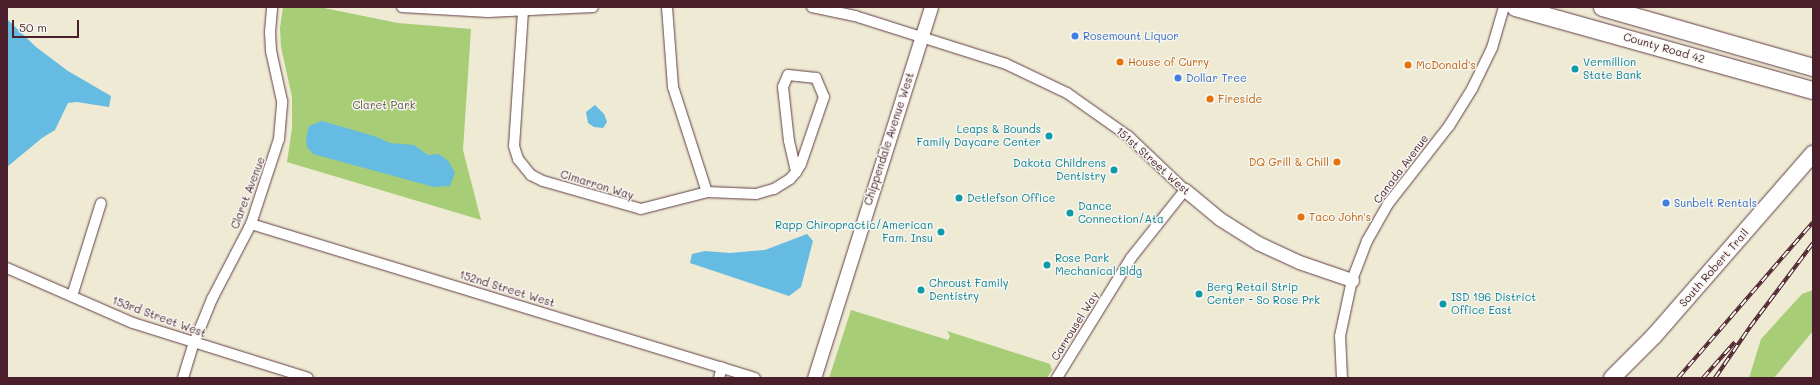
<!DOCTYPE html>
<style>
body{margin:0}
#map{position:relative;width:1820px;height:385px;overflow:hidden;background:#eeead4;font-family:Mali,sans-serif}
div>[style]{position:absolute}
.green>*{inset:0;background:#a7cd77}
.water>*{inset:0;background:#65bbe2}
.roads{filter:drop-shadow(0 0 1px #633d44) drop-shadow(0 0 1px #633d44)}
.minor>*{height:10px;margin:-5px;padding:0 5px;transform-origin:5px;border-radius:5px;background:#fff}
.tertiary>*{height:13px;margin:-6.5px;padding:0 6.5px;transform-origin:6.5px;border-radius:6.5px;background:#fff}
.primary>*{height:16px;margin:-8px;padding:0 8px;transform-origin:8px;border-radius:8px;background:#fff}
.trunk>*{height:17px;margin:-8.5px;padding:0 8.5px;transform-origin:8.5px;border-radius:8.5px;background:#fff}
.rail>*{height:4px;margin-top:-2px;transform-origin:0;background:repeating-linear-gradient(90deg,#f6f6f2 0 8px,#4a1f2b 0 16px);box-sizing:border-box;border-block:1px solid #4a1f2b}
.dots>*{width:11px;height:11px;translate:-50% -50%;box-sizing:border-box;border:2px solid #f6f6f2;border-radius:50%}
span{translate:-50% -50%;white-space:nowrap;text-align:center;line-height:1.15;-webkit-text-stroke:3px #f6f6f2;paint-order:stroke}
.shop-label{font-size:11px;color:#366cbe}
.left{translate:0 -50%;text-align:left}
.street-label{font-size:11px;color:#4a1f2b}
.food-label{font-size:11px;color:#c56008}
.right{translate:-100% -50%;text-align:right}
.culture-label{font-size:11px;color:#0d838f}
.park-label{font-size:11px;color:#665342}
.frame{position:absolute;inset:0;border:8px solid #4a1f2b;pointer-events:none}
.scale{position:absolute;left:12px;top:20px;width:67px;height:18px;box-sizing:border-box;border:2px solid #4a1f2b;border-top:0;padding-left:5px;font-size:12px;line-height:14px;white-space:nowrap;color:#4a1f2b;-webkit-text-stroke:3px #f6f6f2;paint-order:stroke}
</style>
<div id="map">
<div class="green">
<i style="clip-path:polygon(283px 7px,319px 7px,398px 23px,471px 29px,463px 150px,481px 220px,287px 162px,292px 128px,292px 97px,281px 47px,280px 28px)"></i>
<i style="clip-path:polygon(1813px 290px,1813px 331px,1774px 378px,1749px 378px,1761px 339px,1802px 294px)"></i>
<i style="clip-path:polygon(851px 310px,948px 340px,950px 336px,947px 331px,1050px 364px,1052px 370px,1047px 378px,829px 378px)"></i>
</div>
<div class="water">
<i style="clip-path:polygon(7px 19px,36px 47px,68px 71px,111px 96px,109px 107px,77px 102px,68px 103px,55px 130px,42px 138px,7px 167px)"></i>
<i style="clip-path:polygon(595px 105px,604px 114px,607px 122px,603px 128px,594px 127px,588px 123px,586px 112px)"></i>
<i style="clip-path:polygon(322px 121px,377px 137px,390px 143px,414px 145px,428px 155px,439px 154px,449px 162px,455px 173px,450px 186px,434px 187px,313px 154px,307px 147px,306px 138px,309px 126px)"></i>
<i style="clip-path:polygon(807px 234px,813px 241px,801px 287px,789px 296px,690px 263px,692px 254px,705px 251px,730px 253px,765px 250px)"></i>
</div>
<div class="roads">
<div class="minor">
<i style="left:402px;top:7px;width:86px;rotate:3.3deg"></i>
<i style="left:488px;top:12px;width:105px;rotate:-2.7deg"></i>
<i style="left:667px;top:7px;width:80px;rotate:85.7deg"></i>
<i style="left:673px;top:87px;width:110px;rotate:72.1deg"></i>
<i style="left:812px;top:7px;width:44px;rotate:11.8deg"></i>
<i style="left:855px;top:16px;width:158px;rotate:17.6deg"></i>
<i style="left:1006px;top:64px;width:68px;rotate:25.4deg"></i>
<i style="left:1067px;top:93px;width:75px;rotate:35.2deg"></i>
<i style="left:1128px;top:136px;width:79px;rotate:43.5deg"></i>
<i style="left:1185px;top:190px;width:87px;rotate:128.5deg"></i>
<i style="left:1131px;top:258px;width:141px;rotate:121.7deg"></i>
<i style="left:523px;top:11px;width:135px;rotate:93.8deg"></i>
<i style="left:514px;top:146px;width:14px;rotate:73deg"></i>
<i style="left:518px;top:159px;width:21px;rotate:51deg"></i>
<i style="left:531px;top:175px;width:13px;rotate:27deg"></i>
<i style="left:543px;top:181px;width:102px;rotate:15.9deg"></i>
<i style="left:641px;top:209px;width:68px;rotate:-14.4deg"></i>
<i style="left:707px;top:192px;width:49px;rotate:2.3deg"></i>
<i style="left:756px;top:194px;width:19px;rotate:-16deg"></i>
<i style="left:774px;top:189px;width:19px;rotate:-32deg"></i>
<i style="left:790px;top:179px;width:9px;rotate:-49deg"></i>
<i style="left:796px;top:172px;width:9px;rotate:-58deg"></i>
<i style="left:801px;top:164px;width:71px;rotate:-71.1deg"></i>
<i style="left:824px;top:97px;width:21px;rotate:-113deg"></i>
<i style="left:816px;top:78px;width:28px;rotate:-174deg"></i>
<i style="left:788px;top:75px;width:13px;rotate:113deg"></i>
<i style="left:783px;top:87px;width:54px;rotate:83.7deg"></i>
<i style="left:789px;top:141px;width:32px;rotate:77deg"></i>
<i style="left:251px;top:224px;width:527px;rotate:16.99deg"></i>
<i style="left:7px;top:268px;width:137px;rotate:23.6deg"></i>
<i style="left:133px;top:323px;width:183px;rotate:17.4deg"></i>
<i style="left:72px;top:296px;width:97px;rotate:-72.7deg"></i>
<i style="left:183px;top:378px;width:37px;rotate:-73deg"></i>
<i style="left:194px;top:343px;width:48px;rotate:-67.8deg"></i>
<i style="left:212px;top:299px;width:85px;rotate:-62.5deg"></i>
<i style="left:251px;top:224px;width:89px;rotate:-71.8deg"></i>
<i style="left:279px;top:139px;width:38px;rotate:-85deg"></i>
<i style="left:282px;top:101px;width:51px;rotate:-102.4deg"></i>
<i style="left:271px;top:51px;width:19px;rotate:-93deg"></i>
<i style="left:270px;top:32px;width:25px;rotate:-85deg"></i>
<i style="left:719px;top:378px;width:11px;rotate:-75deg"></i>
<i style="left:1342px;top:378px;width:42px;rotate:-92.7deg"></i>
<i style="left:1340px;top:336px;width:57px;rotate:-77.9deg"></i>
<i style="left:1352px;top:280px;width:42px;rotate:-69deg"></i>
<i style="left:1367px;top:241px;width:43px;rotate:-60.4deg"></i>
<i style="left:1388px;top:204px;width:99px;rotate:-52deg"></i>
<i style="left:1449px;top:126px;width:44px;rotate:-58.1deg"></i>
<i style="left:1472px;top:89px;width:46px;rotate:-64deg"></i>
<i style="left:1492px;top:48px;width:43px;rotate:-73.7deg"></i>
</div>
<div class="tertiary">
<i style="left:1185px;top:190px;width:45px;rotate:39.6deg"></i>
<i style="left:1220px;top:219px;width:45px;rotate:32.3deg"></i>
<i style="left:1258px;top:243px;width:45px;rotate:24.9deg"></i>
<i style="left:1299px;top:262px;width:56px;rotate:18.8deg"></i>
<i style="left:814px;top:378px;width:389px;rotate:-72.5deg"></i>
</div>
<div class="primary">
<i style="left:1612px;top:378px;width:59px;rotate:-45deg"></i>
<i style="left:1654px;top:336px;width:242px;rotate:-48.9deg"></i>
</div>
<div class="trunk">
<i style="left:1515px;top:7px;width:309px;rotate:15.6deg"></i>
<i style="left:1602px;top:7px;width:219px;rotate:15.9deg"></i>
</div>
</div>
<div class="rail">
<i style="left:1678px;top:378px;width:206px;rotate:-49.1deg"></i>
<i style="left:1703px;top:378px;width:48px;rotate:-48.4deg"></i>
<i style="left:1715px;top:378px;width:62px;rotate:-55.5deg"></i>
<i style="left:1750px;top:327px;width:105px;rotate:-53.1deg"></i>
</div>
<div class="dots">
<i style="left:1075px;top:36px;background:#3f7fe0"></i>
<i style="left:1120px;top:62px;background:#e8710a"></i>
<i style="left:1408px;top:65px;background:#e8710a"></i>
<i style="left:1575px;top:69px;background:#0f9aa8"></i>
<i style="left:1178px;top:78px;background:#3f7fe0"></i>
<i style="left:1210px;top:99px;background:#e8710a"></i>
<i style="left:1049px;top:136px;background:#0f9aa8"></i>
<i style="left:1337px;top:162px;background:#e8710a"></i>
<i style="left:1114px;top:170px;background:#0f9aa8"></i>
<i style="left:959px;top:198px;background:#0f9aa8"></i>
<i style="left:1666px;top:203px;background:#3f7fe0"></i>
<i style="left:1070px;top:213px;background:#0f9aa8"></i>
<i style="left:1301px;top:217px;background:#e8710a"></i>
<i style="left:941px;top:232px;background:#0f9aa8"></i>
<i style="left:1047px;top:265px;background:#0f9aa8"></i>
<i style="left:921px;top:290px;background:#0f9aa8"></i>
<i style="left:1199px;top:294px;background:#0f9aa8"></i>
<i style="left:1443px;top:304px;background:#0f9aa8"></i>
</div>
<div class="shop-label">
<span class="left" style="left:1083px;top:36px">Rosemount Liquor</span>
<span class="left" style="left:1186px;top:78px">Dollar Tree</span>
<span class="left" style="left:1674px;top:203px">Sunbelt Rentals</span>
</div>
<div class="street-label">
<span style="left:1664px;top:48px;rotate:16deg">County Road 42</span>
<span style="left:889px;top:139px;rotate:-72deg">Chippendale Avenue West</span>
<span style="left:1153px;top:161px;rotate:42deg">151st Street West</span>
<span style="left:1401px;top:169px;rotate:-53deg">Canada Avenue</span>
<span style="left:597px;top:185px;rotate:17deg">Cimarron Way</span>
<span style="left:248px;top:193px;rotate:-69deg">Claret Avenue</span>
<span style="left:1714px;top:268px;rotate:-49deg">South Robert Trail</span>
<span style="left:507px;top:289px;rotate:17deg">152nd Street West</span>
<span style="left:159px;top:317px;rotate:20deg">153rd Street West</span>
<span style="left:1075px;top:326px;rotate:-58deg">Carrousel Way</span>
</div>
<div class="food-label">
<span class="left" style="left:1128px;top:62px">House of Curry</span>
<span class="left" style="left:1416px;top:65px">McDonald's</span>
<span class="left" style="left:1218px;top:99px">Fireside</span>
<span class="right" style="left:1329px;top:162px">DQ Grill &amp; Chill</span>
<span class="left" style="left:1309px;top:217px">Taco John's</span>
</div>
<div class="culture-label">
<span class="left" style="left:1583px;top:69px">Vermillion<br>State Bank</span>
<span class="right" style="left:1041px;top:136px">Leaps &amp; Bounds<br>Family Daycare Center</span>
<span class="right" style="left:1106px;top:170px">Dakota Childrens<br>Dentistry</span>
<span class="left" style="left:967px;top:198px">Detlefson Office</span>
<span class="left" style="left:1078px;top:213px">Dance<br>Connection/Ata</span>
<span class="right" style="left:933px;top:232px">Rapp Chiropractic/American<br>Fam. Insu</span>
<span class="left" style="left:1055px;top:265px">Rose Park<br>Mechanical Bldg</span>
<span class="left" style="left:929px;top:290px">Chroust Family<br>Dentistry</span>
<span class="left" style="left:1207px;top:294px">Berg Retail Strip<br>Center - So Rose Prk</span>
<span class="left" style="left:1451px;top:304px">ISD 196 District<br>Office East</span>
</div>
<div class="park-label">
<span style="left:384px;top:105px">Claret Park</span>
</div>
<div class="frame"></div>
<div class="scale">50 m</div>
</div>
